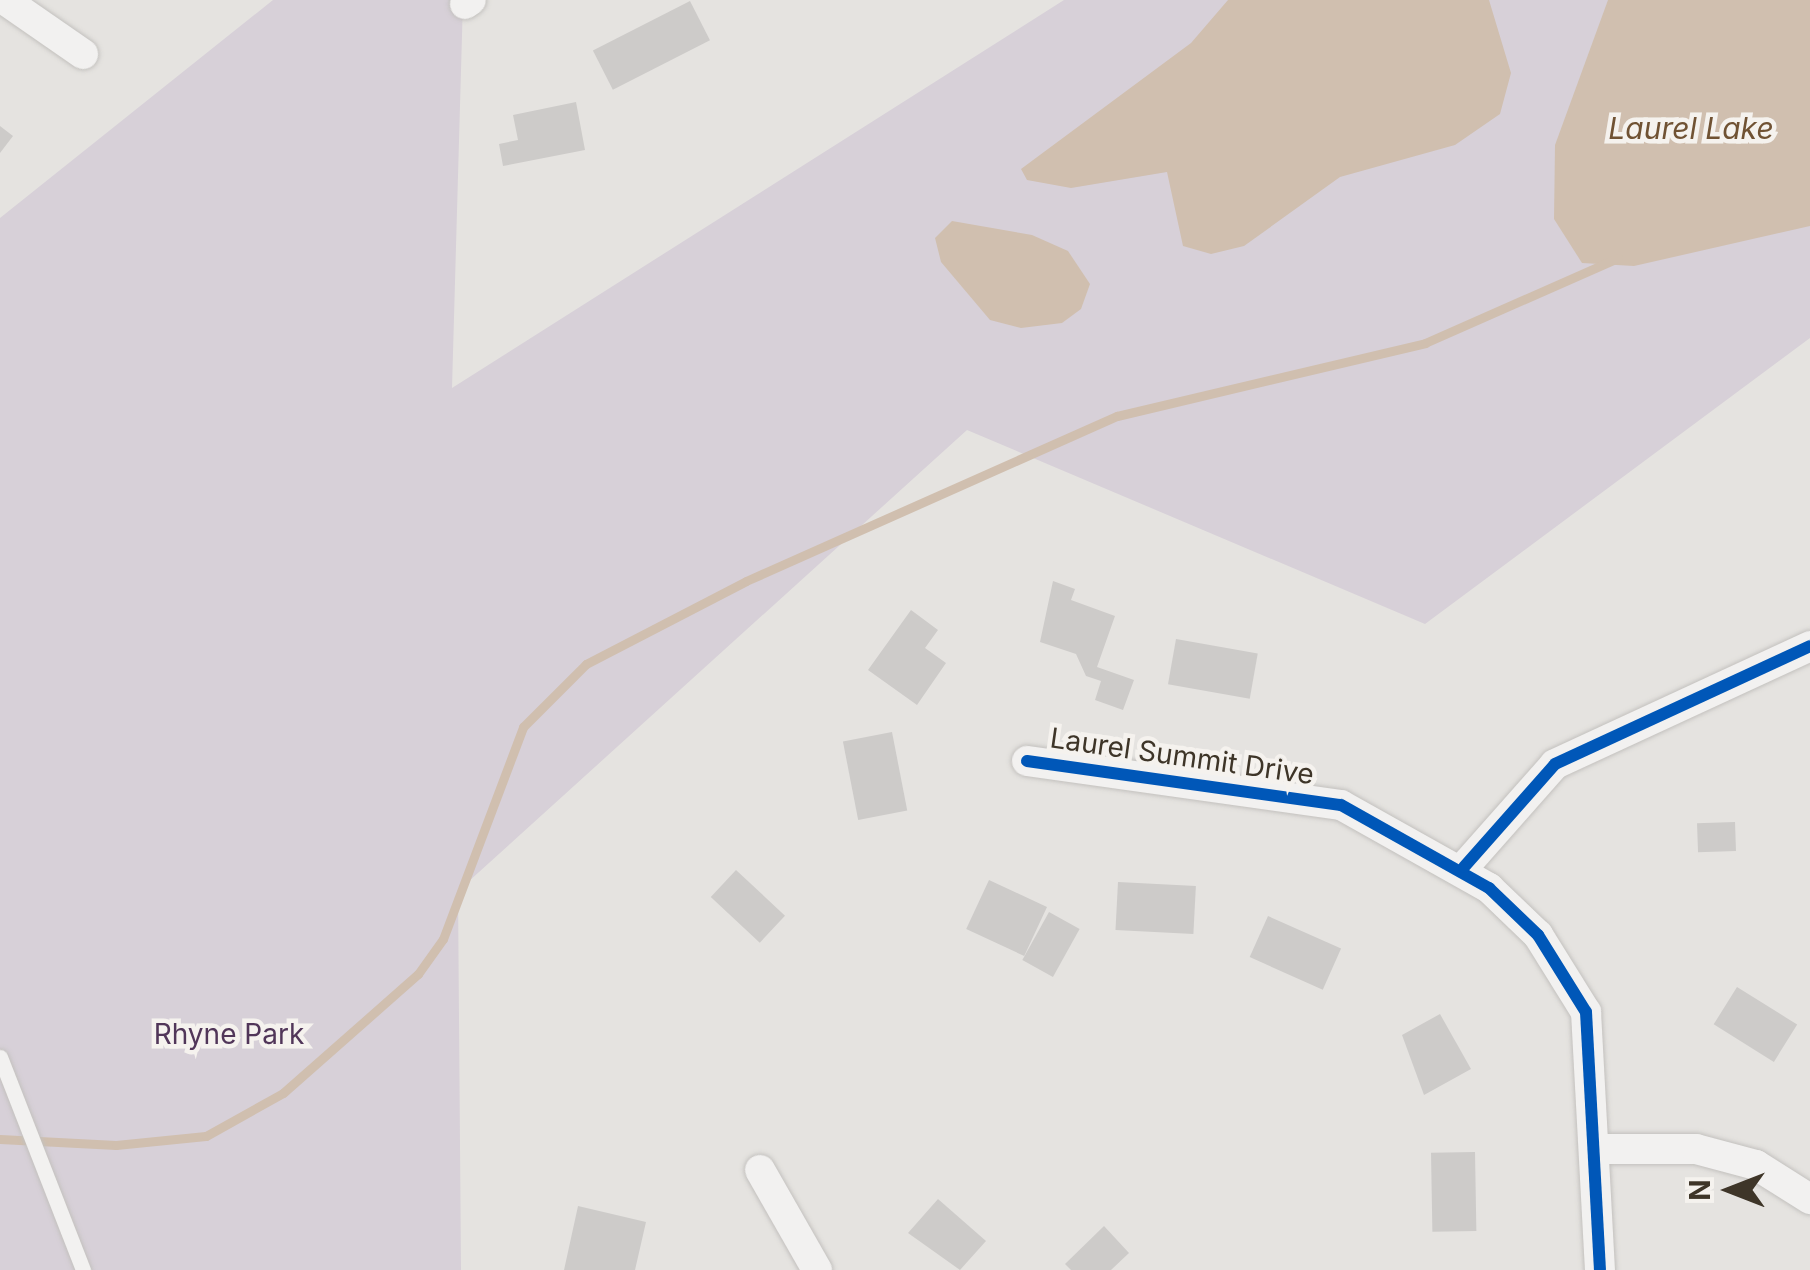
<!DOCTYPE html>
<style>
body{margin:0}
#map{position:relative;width:1810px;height:1270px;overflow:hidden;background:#e5e3e0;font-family:Inter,sans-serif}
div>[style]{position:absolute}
.green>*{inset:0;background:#d7d0d8}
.water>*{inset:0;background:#d0bfaf}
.stream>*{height:9px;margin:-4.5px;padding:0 4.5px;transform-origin:4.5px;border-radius:4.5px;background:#d0bfaf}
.building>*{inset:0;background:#cdcbc9;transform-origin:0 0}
.roads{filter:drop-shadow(0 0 2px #c3c1be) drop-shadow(0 0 2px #c3c1be)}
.service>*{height:15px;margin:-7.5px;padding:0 7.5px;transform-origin:7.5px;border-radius:7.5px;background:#f2f1f0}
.minor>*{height:30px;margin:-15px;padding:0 15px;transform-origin:15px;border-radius:15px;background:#f2f1f0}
.cycleway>*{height:12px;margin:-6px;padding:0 6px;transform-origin:6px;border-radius:6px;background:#0057b8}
span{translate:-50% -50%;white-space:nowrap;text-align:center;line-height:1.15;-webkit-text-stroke:9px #f5f2ee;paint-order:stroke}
.street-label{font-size:28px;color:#3e3528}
.park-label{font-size:28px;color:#513659}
.water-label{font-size:30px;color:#705233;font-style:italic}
.north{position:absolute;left:1680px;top:1140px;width:100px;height:100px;-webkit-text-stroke:8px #f5f2ee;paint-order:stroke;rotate:270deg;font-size:28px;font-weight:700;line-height:40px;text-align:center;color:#3e3528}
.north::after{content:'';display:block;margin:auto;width:35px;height:45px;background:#3e3528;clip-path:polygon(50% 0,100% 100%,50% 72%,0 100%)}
</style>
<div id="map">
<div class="green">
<i style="clip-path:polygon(273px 0,463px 0,452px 388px,1064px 0,1651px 0,1810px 99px,1810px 338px,1425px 624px,967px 430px,458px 891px,461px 1270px,0 1270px,0 218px)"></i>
</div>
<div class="water">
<i style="clip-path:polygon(1228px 0,1489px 0,1511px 73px,1500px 114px,1455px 145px,1340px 177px,1244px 246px,1211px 254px,1183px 246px,1167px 172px,1071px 188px,1027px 180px,1021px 169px,1191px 43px)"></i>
<i style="clip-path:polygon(1608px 0,1810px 0,1810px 226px,1634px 266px,1582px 263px,1554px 219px,1555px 145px)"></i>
<i style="clip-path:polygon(952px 221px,1032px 235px,1068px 251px,1090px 284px,1081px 309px,1062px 323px,1021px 328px,990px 320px,941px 262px,935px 238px)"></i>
</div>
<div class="stream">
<i style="left:0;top:1139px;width:116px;rotate:3deg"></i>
<i style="left:116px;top:1145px;width:90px;rotate:-5.7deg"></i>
<i style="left:206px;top:1136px;width:88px;rotate:-29.2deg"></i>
<i style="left:283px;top:1093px;width:180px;rotate:-41.4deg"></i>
<i style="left:418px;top:974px;width:43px;rotate:-54.5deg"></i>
<i style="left:443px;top:939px;width:227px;rotate:-69.3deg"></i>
<i style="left:523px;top:727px;width:89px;rotate:-45deg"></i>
<i style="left:586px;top:664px;width:180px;rotate:-27.4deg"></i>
<i style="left:746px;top:581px;width:406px;rotate:-24deg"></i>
<i style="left:1117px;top:416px;width:317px;rotate:-13.3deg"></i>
<i style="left:1425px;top:343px;width:211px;rotate:-23.8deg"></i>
</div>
<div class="building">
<i style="left:690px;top:1px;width:44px;height:109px;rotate:63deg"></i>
<i style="clip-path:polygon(576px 102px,585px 150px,503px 166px,499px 144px,518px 140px,513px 115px)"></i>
<i style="clip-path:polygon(0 126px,13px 136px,0 153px)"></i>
<i style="clip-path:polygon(1053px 581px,1075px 589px,1071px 600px,1115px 616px,1097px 667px,1134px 680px,1123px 710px,1095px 700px,1101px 681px,1086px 676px,1076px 654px,1040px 642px)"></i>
<i style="clip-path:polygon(911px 610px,938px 630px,925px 648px,946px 663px,917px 705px,868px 670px)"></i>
<i style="left:1176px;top:639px;width:83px;height:46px;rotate:10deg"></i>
<i style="left:892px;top:732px;width:80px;height:50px;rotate:79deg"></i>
<i style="left:1735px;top:822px;width:29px;height:38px;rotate:88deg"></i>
<i style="left:736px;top:870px;width:67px;height:37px;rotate:43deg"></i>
<i style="left:989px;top:880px;width:64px;height:54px;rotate:25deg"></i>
<i style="left:1118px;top:882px;width:78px;height:48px;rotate:3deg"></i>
<i style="left:1049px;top:912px;width:35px;height:55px;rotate:29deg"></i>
<i style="left:1268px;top:916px;width:80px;height:45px;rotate:24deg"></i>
<i style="left:1737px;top:987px;width:71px;height:44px;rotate:32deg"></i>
<i style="clip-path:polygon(1440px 1014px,1471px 1069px,1424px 1095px,1402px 1035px)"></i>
<i style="left:1475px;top:1152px;width:79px;height:44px;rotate:89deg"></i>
<i style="clip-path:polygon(938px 1199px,986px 1241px,960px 1270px,908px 1233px)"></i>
<i style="clip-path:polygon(578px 1206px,646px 1222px,635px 1270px,564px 1270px)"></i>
<i style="clip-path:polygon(1104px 1226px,1129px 1253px,1111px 1270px,1071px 1270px,1065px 1264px)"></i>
</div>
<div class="roads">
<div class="service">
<i style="left:0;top:1057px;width:229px;rotate:68.7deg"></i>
</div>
<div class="minor">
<i style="left:5px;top:0;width:95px;rotate:34.7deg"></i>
<i style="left:465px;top:4px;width:7px;rotate:-34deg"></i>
<i style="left:1027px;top:761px;width:317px;rotate:8deg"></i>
<i style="left:1341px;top:805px;width:170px;rotate:29.3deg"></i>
<i style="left:1489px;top:888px;width:68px;rotate:43.8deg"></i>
<i style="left:1538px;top:935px;width:91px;rotate:58.1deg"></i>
<i style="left:1586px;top:1012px;width:258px;rotate:86.9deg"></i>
<i style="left:1464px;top:867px;width:137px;rotate:-48.5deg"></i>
<i style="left:1555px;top:764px;width:281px;rotate:-24.8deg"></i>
<i style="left:1599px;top:1149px;width:97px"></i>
<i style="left:1696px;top:1149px;width:62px;rotate:14.9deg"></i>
<i style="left:1756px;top:1165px;width:64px;rotate:32.2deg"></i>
<i style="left:760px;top:1170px;width:115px;rotate:60.3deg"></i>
</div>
</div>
<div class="cycleway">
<i style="left:1027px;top:761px;width:317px;rotate:8deg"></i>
<i style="left:1341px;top:805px;width:170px;rotate:29.3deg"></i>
<i style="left:1489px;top:888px;width:68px;rotate:43.8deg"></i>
<i style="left:1538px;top:935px;width:91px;rotate:58.1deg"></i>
<i style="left:1586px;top:1012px;width:258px;rotate:86.9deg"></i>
<i style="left:1464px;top:867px;width:137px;rotate:-48.5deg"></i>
<i style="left:1555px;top:764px;width:281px;rotate:-24.8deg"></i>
</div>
<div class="street-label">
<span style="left:1182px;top:756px;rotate:8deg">Laurel Summit Drive</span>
</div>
<div class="park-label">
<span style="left:229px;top:1034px">Rhyne Park</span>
</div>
<div class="water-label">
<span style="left:1691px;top:128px">Laurel Lake</span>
</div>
<div class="north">N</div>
</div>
